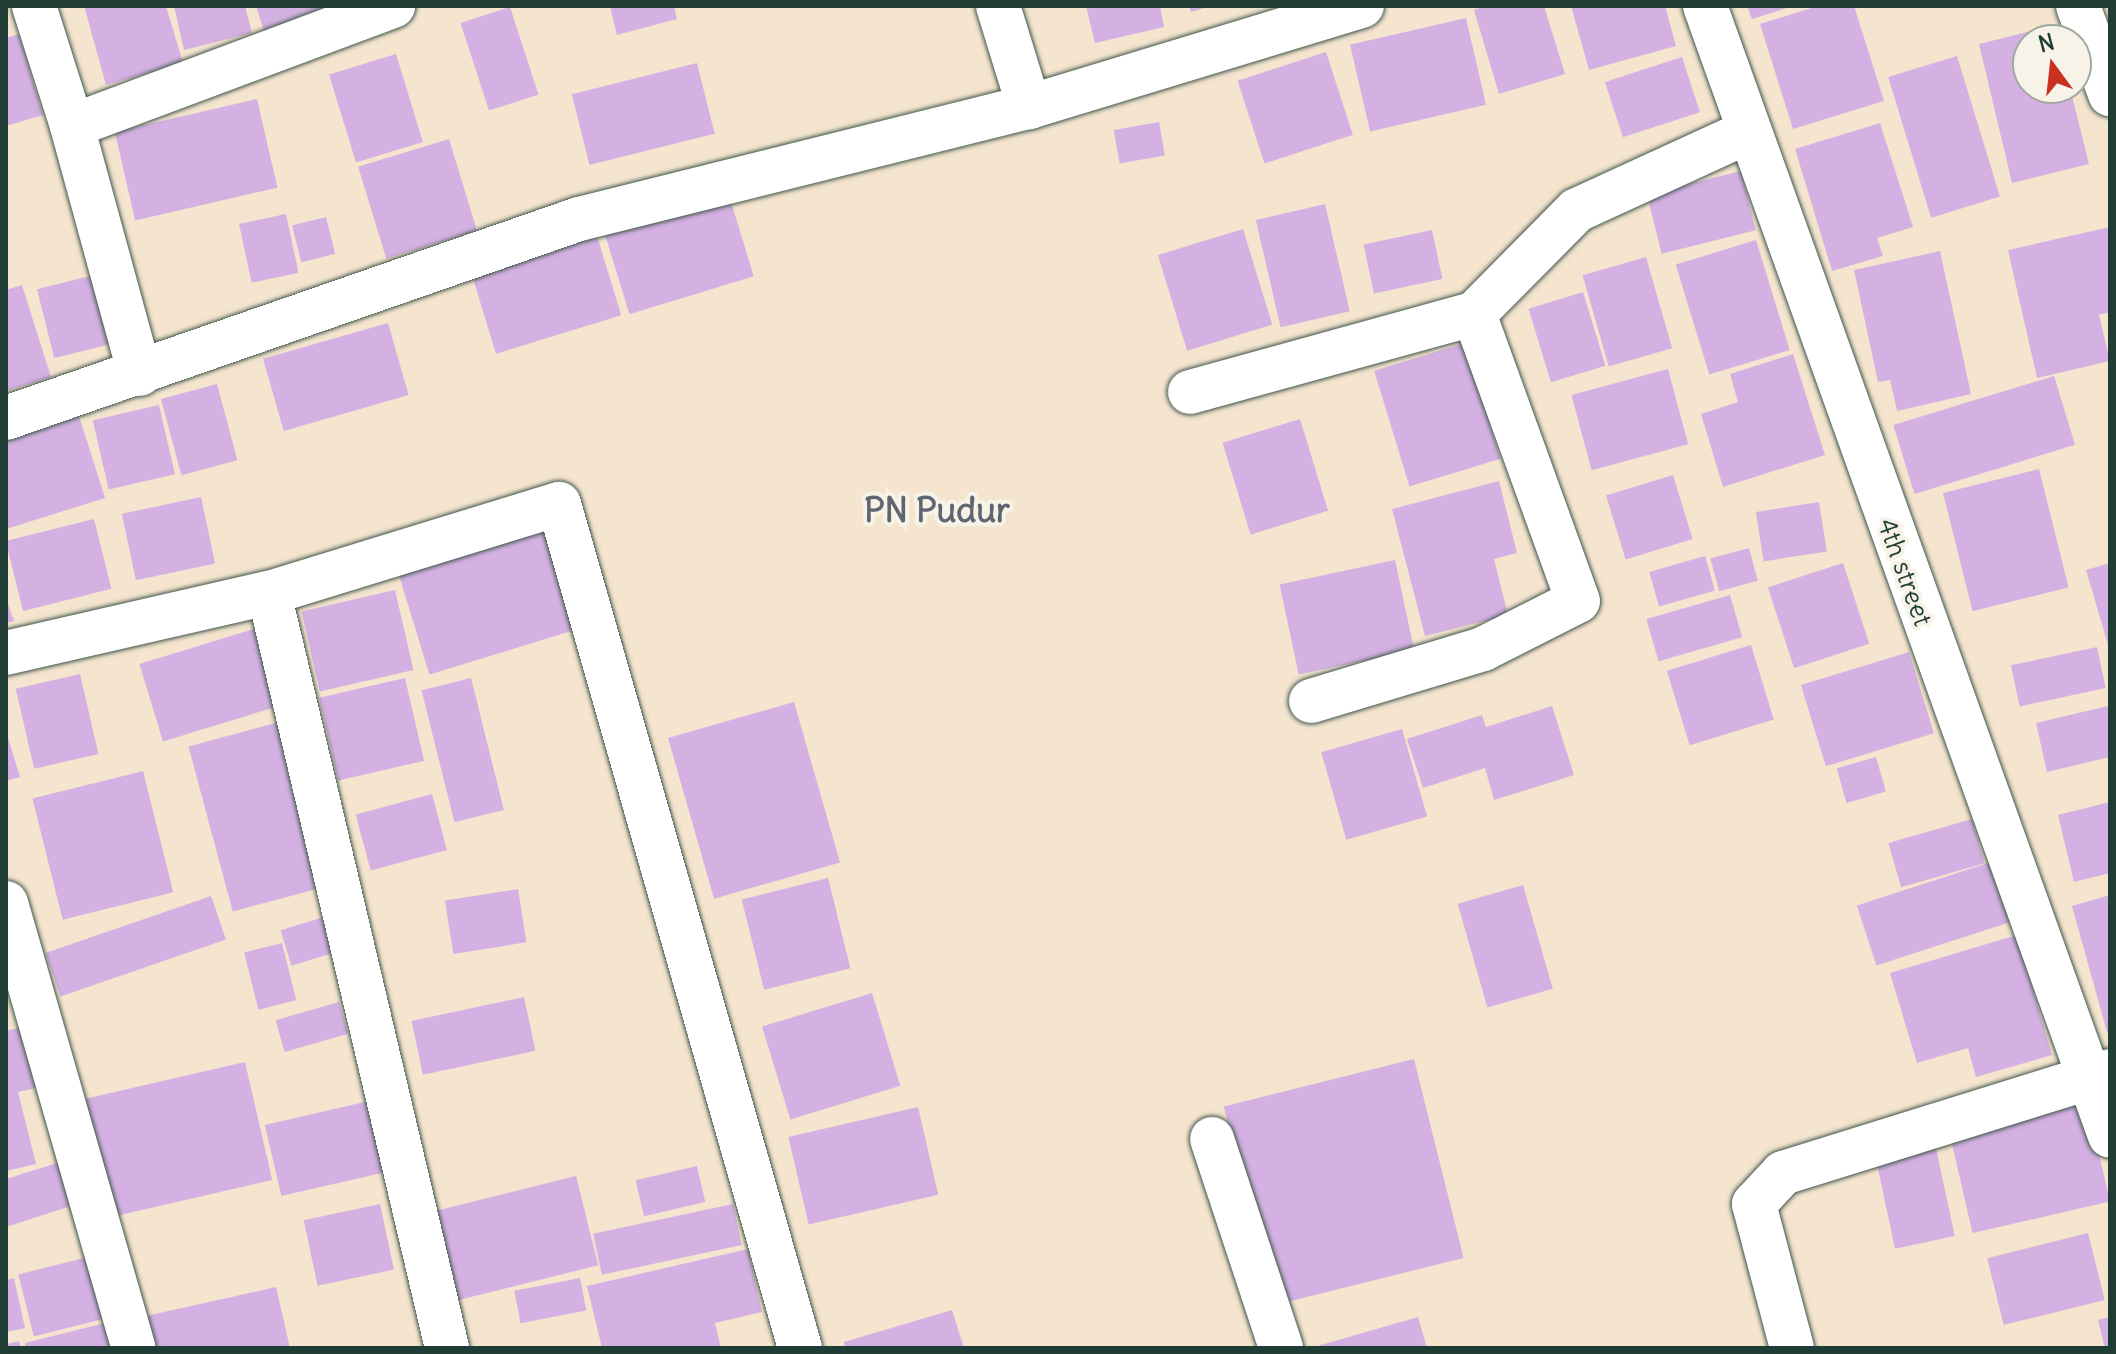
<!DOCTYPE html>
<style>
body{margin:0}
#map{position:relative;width:2116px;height:1354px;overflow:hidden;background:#f5e5cf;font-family:Delius,sans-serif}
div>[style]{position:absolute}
.building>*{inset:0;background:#d4b1e2;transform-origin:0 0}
.roads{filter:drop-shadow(0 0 2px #3f564b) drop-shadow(0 0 2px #3f564b)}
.minor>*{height:44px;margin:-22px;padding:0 22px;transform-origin:22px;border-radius:22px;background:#fff}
span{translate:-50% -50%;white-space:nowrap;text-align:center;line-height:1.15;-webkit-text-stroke:8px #f7f3e8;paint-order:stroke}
.street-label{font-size:26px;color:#1f3d34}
.district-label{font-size:34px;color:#5e6671;font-weight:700}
.frame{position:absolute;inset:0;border:8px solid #1f3d34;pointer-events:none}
.north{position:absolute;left:2012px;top:24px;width:80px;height:80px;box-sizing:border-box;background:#f7f3e8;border:2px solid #a1aaa0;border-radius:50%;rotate:345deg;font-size:22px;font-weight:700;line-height:32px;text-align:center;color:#1f3d34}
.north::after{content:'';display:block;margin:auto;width:28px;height:36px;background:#c8321e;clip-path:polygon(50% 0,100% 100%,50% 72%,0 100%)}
</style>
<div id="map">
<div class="building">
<i style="clip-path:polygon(84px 6px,166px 6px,183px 63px,106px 85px)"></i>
<i style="clip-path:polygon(174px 6px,245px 6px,252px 33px,184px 50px)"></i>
<i style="clip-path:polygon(256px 6px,340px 6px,340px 7px,264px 31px)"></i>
<i style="clip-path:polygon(610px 6px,674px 6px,677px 19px,617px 35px)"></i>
<i style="clip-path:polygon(1086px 6px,1160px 6px,1164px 27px,1095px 43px)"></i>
<i style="clip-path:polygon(1189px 6px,1208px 6px,1208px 7px,1191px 12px)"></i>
<i style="clip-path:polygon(1488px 6px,1544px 6px,1565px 74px,1499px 94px,1474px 10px)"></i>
<i style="clip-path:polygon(1571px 6px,1665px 6px,1676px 46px,1589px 70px)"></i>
<i style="clip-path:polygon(1747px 6px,1790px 6px,1790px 7px,1752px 19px)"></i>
<i style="clip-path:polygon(1818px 6px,1854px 6px,1884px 101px,1793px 129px,1760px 24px)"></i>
<i style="left:510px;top:7px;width:92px;height:52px;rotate:72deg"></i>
<i style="left:1466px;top:18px;width:89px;height:119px;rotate:77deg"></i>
<i style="clip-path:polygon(2055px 25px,2059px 40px,2028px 40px,2028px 88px,2070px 88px,2089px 164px,2012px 183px,1979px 44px)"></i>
<i style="clip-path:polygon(19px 34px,43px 115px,6px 126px,6px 38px)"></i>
<i style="left:1326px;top:52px;width:87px;height:93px;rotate:72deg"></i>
<i style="left:396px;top:54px;width:92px;height:70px;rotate:73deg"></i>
<i style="left:1957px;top:56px;width:147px;height:72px;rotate:73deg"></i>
<i style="left:1682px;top:57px;width:58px;height:81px;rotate:72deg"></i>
<i style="left:697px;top:63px;width:73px;height:129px;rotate:76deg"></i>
<i style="left:257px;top:99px;width:91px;height:146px;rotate:77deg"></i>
<i style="left:1159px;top:122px;width:34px;height:46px;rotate:80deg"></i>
<i style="clip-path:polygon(1880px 123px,1913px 227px,1877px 238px,1883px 256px,1832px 271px,1795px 149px)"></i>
<i style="left:449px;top:139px;width:96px;height:95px;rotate:73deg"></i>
<i style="left:1741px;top:171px;width:61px;height:97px;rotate:76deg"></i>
<i style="left:728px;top:192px;width:88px;height:130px;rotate:73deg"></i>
<i style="left:1325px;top:204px;width:110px;height:71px;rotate:77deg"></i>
<i style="left:286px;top:214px;width:60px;height:48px;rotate:78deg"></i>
<i style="left:326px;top:217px;width:38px;height:35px;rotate:76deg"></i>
<i style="clip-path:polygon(2110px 227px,2110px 312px,2099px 315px,2110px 361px,2037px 378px,2008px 250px)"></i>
<i style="left:1243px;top:229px;width:100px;height:89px;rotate:73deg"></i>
<i style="left:1432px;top:230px;width:50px;height:70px;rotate:78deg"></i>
<i style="left:597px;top:236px;width:83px;height:131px;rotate:73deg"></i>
<i style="left:1756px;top:240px;width:115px;height:84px;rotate:73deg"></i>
<i style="clip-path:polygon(1940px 251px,1971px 394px,1897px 411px,1890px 380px,1878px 382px,1854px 270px)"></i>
<i style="left:1646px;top:257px;width:95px;height:66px;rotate:74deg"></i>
<i style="left:102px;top:273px;width:71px;height:67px;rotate:76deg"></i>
<i style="clip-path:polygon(22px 285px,51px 377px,6px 391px,6px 290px)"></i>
<i style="left:1583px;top:292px;width:77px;height:57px;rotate:73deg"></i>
<i style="left:388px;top:323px;width:75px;height:130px;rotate:74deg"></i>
<i style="left:1465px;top:343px;width:121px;height:95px;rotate:73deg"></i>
<i style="clip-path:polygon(1793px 354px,1825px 455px,1723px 487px,1701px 414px,1738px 402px,1730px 374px)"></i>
<i style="left:1668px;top:369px;width:78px;height:100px;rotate:75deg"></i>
<i style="left:2054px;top:376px;width:72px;height:168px;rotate:73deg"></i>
<i style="left:217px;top:384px;width:79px;height:58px;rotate:75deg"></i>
<i style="left:159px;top:405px;width:71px;height:68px;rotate:77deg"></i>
<i style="clip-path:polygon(79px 416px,105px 498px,6px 529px,6px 440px)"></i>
<i style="left:1300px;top:419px;width:96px;height:81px;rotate:73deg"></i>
<i style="left:2039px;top:469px;width:122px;height:99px;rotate:76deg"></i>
<i style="left:1673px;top:475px;width:67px;height:70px;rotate:73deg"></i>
<i style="clip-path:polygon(1499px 481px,1517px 553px,1494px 559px,1508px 615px,1425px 636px,1392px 509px)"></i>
<i style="left:201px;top:497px;width:68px;height:81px;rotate:78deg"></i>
<i style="left:1819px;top:502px;width:50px;height:64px;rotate:81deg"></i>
<i style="left:94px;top:519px;width:72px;height:91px;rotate:76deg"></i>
<i style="left:542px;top:523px;width:112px;height:152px;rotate:73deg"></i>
<i style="left:1749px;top:548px;width:34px;height:40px;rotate:75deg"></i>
<i style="left:1705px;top:556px;width:36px;height:58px;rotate:74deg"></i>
<i style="left:1395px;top:560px;width:92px;height:118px;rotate:78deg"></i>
<i style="left:1843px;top:563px;width:85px;height:79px;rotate:72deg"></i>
<i style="clip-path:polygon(2110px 563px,2110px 648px,2109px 648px,2086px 570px)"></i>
<i style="left:395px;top:590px;width:82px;height:96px;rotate:77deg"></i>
<i style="left:1730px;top:595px;width:44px;height:87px;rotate:74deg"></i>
<i style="clip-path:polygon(6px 598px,14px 621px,6px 623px)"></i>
<i style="left:257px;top:628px;width:81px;height:123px;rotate:73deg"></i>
<i style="left:1751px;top:645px;width:78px;height:88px;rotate:73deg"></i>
<i style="left:2097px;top:647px;width:42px;height:88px;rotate:78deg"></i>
<i style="left:1909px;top:652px;width:85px;height:113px;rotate:73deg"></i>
<i style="left:80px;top:674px;width:82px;height:66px;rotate:77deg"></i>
<i style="left:405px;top:678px;width:85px;height:88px;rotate:77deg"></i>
<i style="left:471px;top:678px;width:136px;height:51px;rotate:76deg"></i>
<i style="left:794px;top:702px;width:167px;height:131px;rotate:74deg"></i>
<i style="clip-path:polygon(1552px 706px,1574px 775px,1494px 800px,1485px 768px,1423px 788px,1407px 739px,1482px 715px,1486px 727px)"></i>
<i style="clip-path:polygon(2108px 706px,2110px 757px,2047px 772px,2036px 723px)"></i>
<i style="left:287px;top:720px;width:171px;height:102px;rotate:75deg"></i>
<i style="left:1402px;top:729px;width:91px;height:84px;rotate:74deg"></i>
<i style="clip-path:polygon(6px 731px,20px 777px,6px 781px)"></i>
<i style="left:1876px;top:757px;width:36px;height:41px;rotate:74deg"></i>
<i style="left:143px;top:771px;width:125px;height:114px;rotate:76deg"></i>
<i style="left:432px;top:794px;width:58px;height:79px;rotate:75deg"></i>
<i style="clip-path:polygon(2110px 802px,2110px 873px,2074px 882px,2058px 815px)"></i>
<i style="left:1972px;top:819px;width:46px;height:87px;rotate:74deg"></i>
<i style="left:1991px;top:862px;width:63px;height:141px;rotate:72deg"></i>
<i style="left:828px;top:878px;width:93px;height:89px;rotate:76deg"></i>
<i style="left:1523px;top:885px;width:108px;height:68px;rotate:74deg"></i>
<i style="left:518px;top:889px;width:54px;height:74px;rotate:81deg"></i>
<i style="clip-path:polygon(2110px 895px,2110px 1031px,2107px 1032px,2072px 906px)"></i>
<i style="left:211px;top:896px;width:46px;height:175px;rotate:71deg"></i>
<i style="left:337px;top:913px;width:37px;height:59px;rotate:73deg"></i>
<i style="clip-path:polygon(2017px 935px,2052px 1055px,1976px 1077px,1968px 1048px,1917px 1063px,1890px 973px)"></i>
<i style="left:282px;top:943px;width:59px;height:39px;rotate:76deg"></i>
<i style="left:872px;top:993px;width:97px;height:115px;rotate:73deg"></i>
<i style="left:524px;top:997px;width:55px;height:115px;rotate:78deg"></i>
<i style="left:339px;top:1002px;width:33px;height:66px;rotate:74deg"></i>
<i style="clip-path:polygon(26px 1026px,41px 1087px,18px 1092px,36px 1164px,6px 1171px,6px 1031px)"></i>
<i style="left:1414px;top:1059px;width:205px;height:196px;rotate:76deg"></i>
<i style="left:245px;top:1062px;width:121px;height:165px;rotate:77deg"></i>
<i style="left:373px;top:1100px;width:73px;height:111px;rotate:77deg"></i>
<i style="left:2087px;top:1102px;width:102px;height:141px;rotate:77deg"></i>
<i style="left:918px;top:1107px;width:90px;height:133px;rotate:77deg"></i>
<i style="left:1936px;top:1148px;width:90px;height:61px;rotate:78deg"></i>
<i style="clip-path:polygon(60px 1162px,74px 1205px,6px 1227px,6px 1179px)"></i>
<i style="left:697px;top:1166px;width:37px;height:63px;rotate:77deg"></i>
<i style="left:576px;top:1176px;width:92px;height:147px;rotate:76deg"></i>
<i style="left:380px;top:1204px;width:67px;height:78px;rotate:78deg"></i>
<i style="left:733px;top:1204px;width:42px;height:143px;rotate:78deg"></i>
<i style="left:2088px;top:1233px;width:69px;height:104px;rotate:76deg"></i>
<i style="clip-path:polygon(748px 1249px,762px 1312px,715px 1323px,721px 1348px,602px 1348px,587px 1286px)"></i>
<i style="left:92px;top:1256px;width:64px;height:76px;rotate:76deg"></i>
<i style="clip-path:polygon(14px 1278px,25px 1328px,6px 1332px,6px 1280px)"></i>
<i style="left:580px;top:1278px;width:33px;height:67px;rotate:79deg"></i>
<i style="clip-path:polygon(276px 1287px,290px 1348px,153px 1348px,146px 1316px)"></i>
<i style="clip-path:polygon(952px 1310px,964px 1348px,845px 1348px,844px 1342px)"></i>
<i style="clip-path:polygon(1418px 1317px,1427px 1348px,1314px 1348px,1314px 1347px)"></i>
<i style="clip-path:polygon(2110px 1317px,2110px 1348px,2105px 1348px,2098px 1320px)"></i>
<i style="clip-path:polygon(113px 1321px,119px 1348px,26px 1348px,25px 1343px)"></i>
<i style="clip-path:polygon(19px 1341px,21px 1348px,6px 1348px,6px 1344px)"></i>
</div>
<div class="roads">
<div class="minor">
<i style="left:34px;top:6px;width:126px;rotate:72.4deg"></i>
<i style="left:72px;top:126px;width:343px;rotate:-20.5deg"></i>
<i style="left:998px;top:6px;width:106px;rotate:72.9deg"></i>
<i style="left:1705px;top:6px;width:1200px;rotate:70.28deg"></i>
<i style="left:2078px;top:6px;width:94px;rotate:70deg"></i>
<i style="left:72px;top:126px;width:257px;rotate:74.7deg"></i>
<i style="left:1190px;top:392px;width:295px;rotate:-15.4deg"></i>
<i style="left:1474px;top:314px;width:146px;rotate:-45.3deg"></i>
<i style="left:1577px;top:210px;width:185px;rotate:-24.6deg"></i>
<i style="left:6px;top:418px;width:607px;rotate:-19.15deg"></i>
<i style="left:579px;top:219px;width:464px;rotate:-14deg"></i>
<i style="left:1029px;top:107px;width:348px;rotate:-16.9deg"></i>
<i style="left:269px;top:593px;width:303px;rotate:-17.1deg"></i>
<i style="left:559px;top:504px;width:878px;rotate:74.06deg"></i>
<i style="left:6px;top:653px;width:270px;rotate:-12.9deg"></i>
<i style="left:269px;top:593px;width:776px;rotate:76.73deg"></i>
<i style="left:1311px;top:701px;width:180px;rotate:-16.8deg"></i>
<i style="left:1483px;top:649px;width:106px;rotate:-26.8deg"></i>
<i style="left:1578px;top:601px;width:305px;rotate:-109.9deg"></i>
<i style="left:6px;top:903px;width:463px;rotate:74deg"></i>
<i style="left:1212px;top:1139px;width:220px;rotate:71.7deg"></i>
<i style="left:1792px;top:1348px;width:149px;rotate:-104.8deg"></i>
<i style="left:1754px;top:1204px;width:42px;rotate:-46.9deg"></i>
<i style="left:1783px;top:1173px;width:343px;rotate:-17.3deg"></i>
</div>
</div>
<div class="street-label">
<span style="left:1905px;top:572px;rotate:70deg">4th street</span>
</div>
<div class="district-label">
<span style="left:937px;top:510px">PN Pudur</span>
</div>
<div class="frame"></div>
<div class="north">N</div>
</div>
